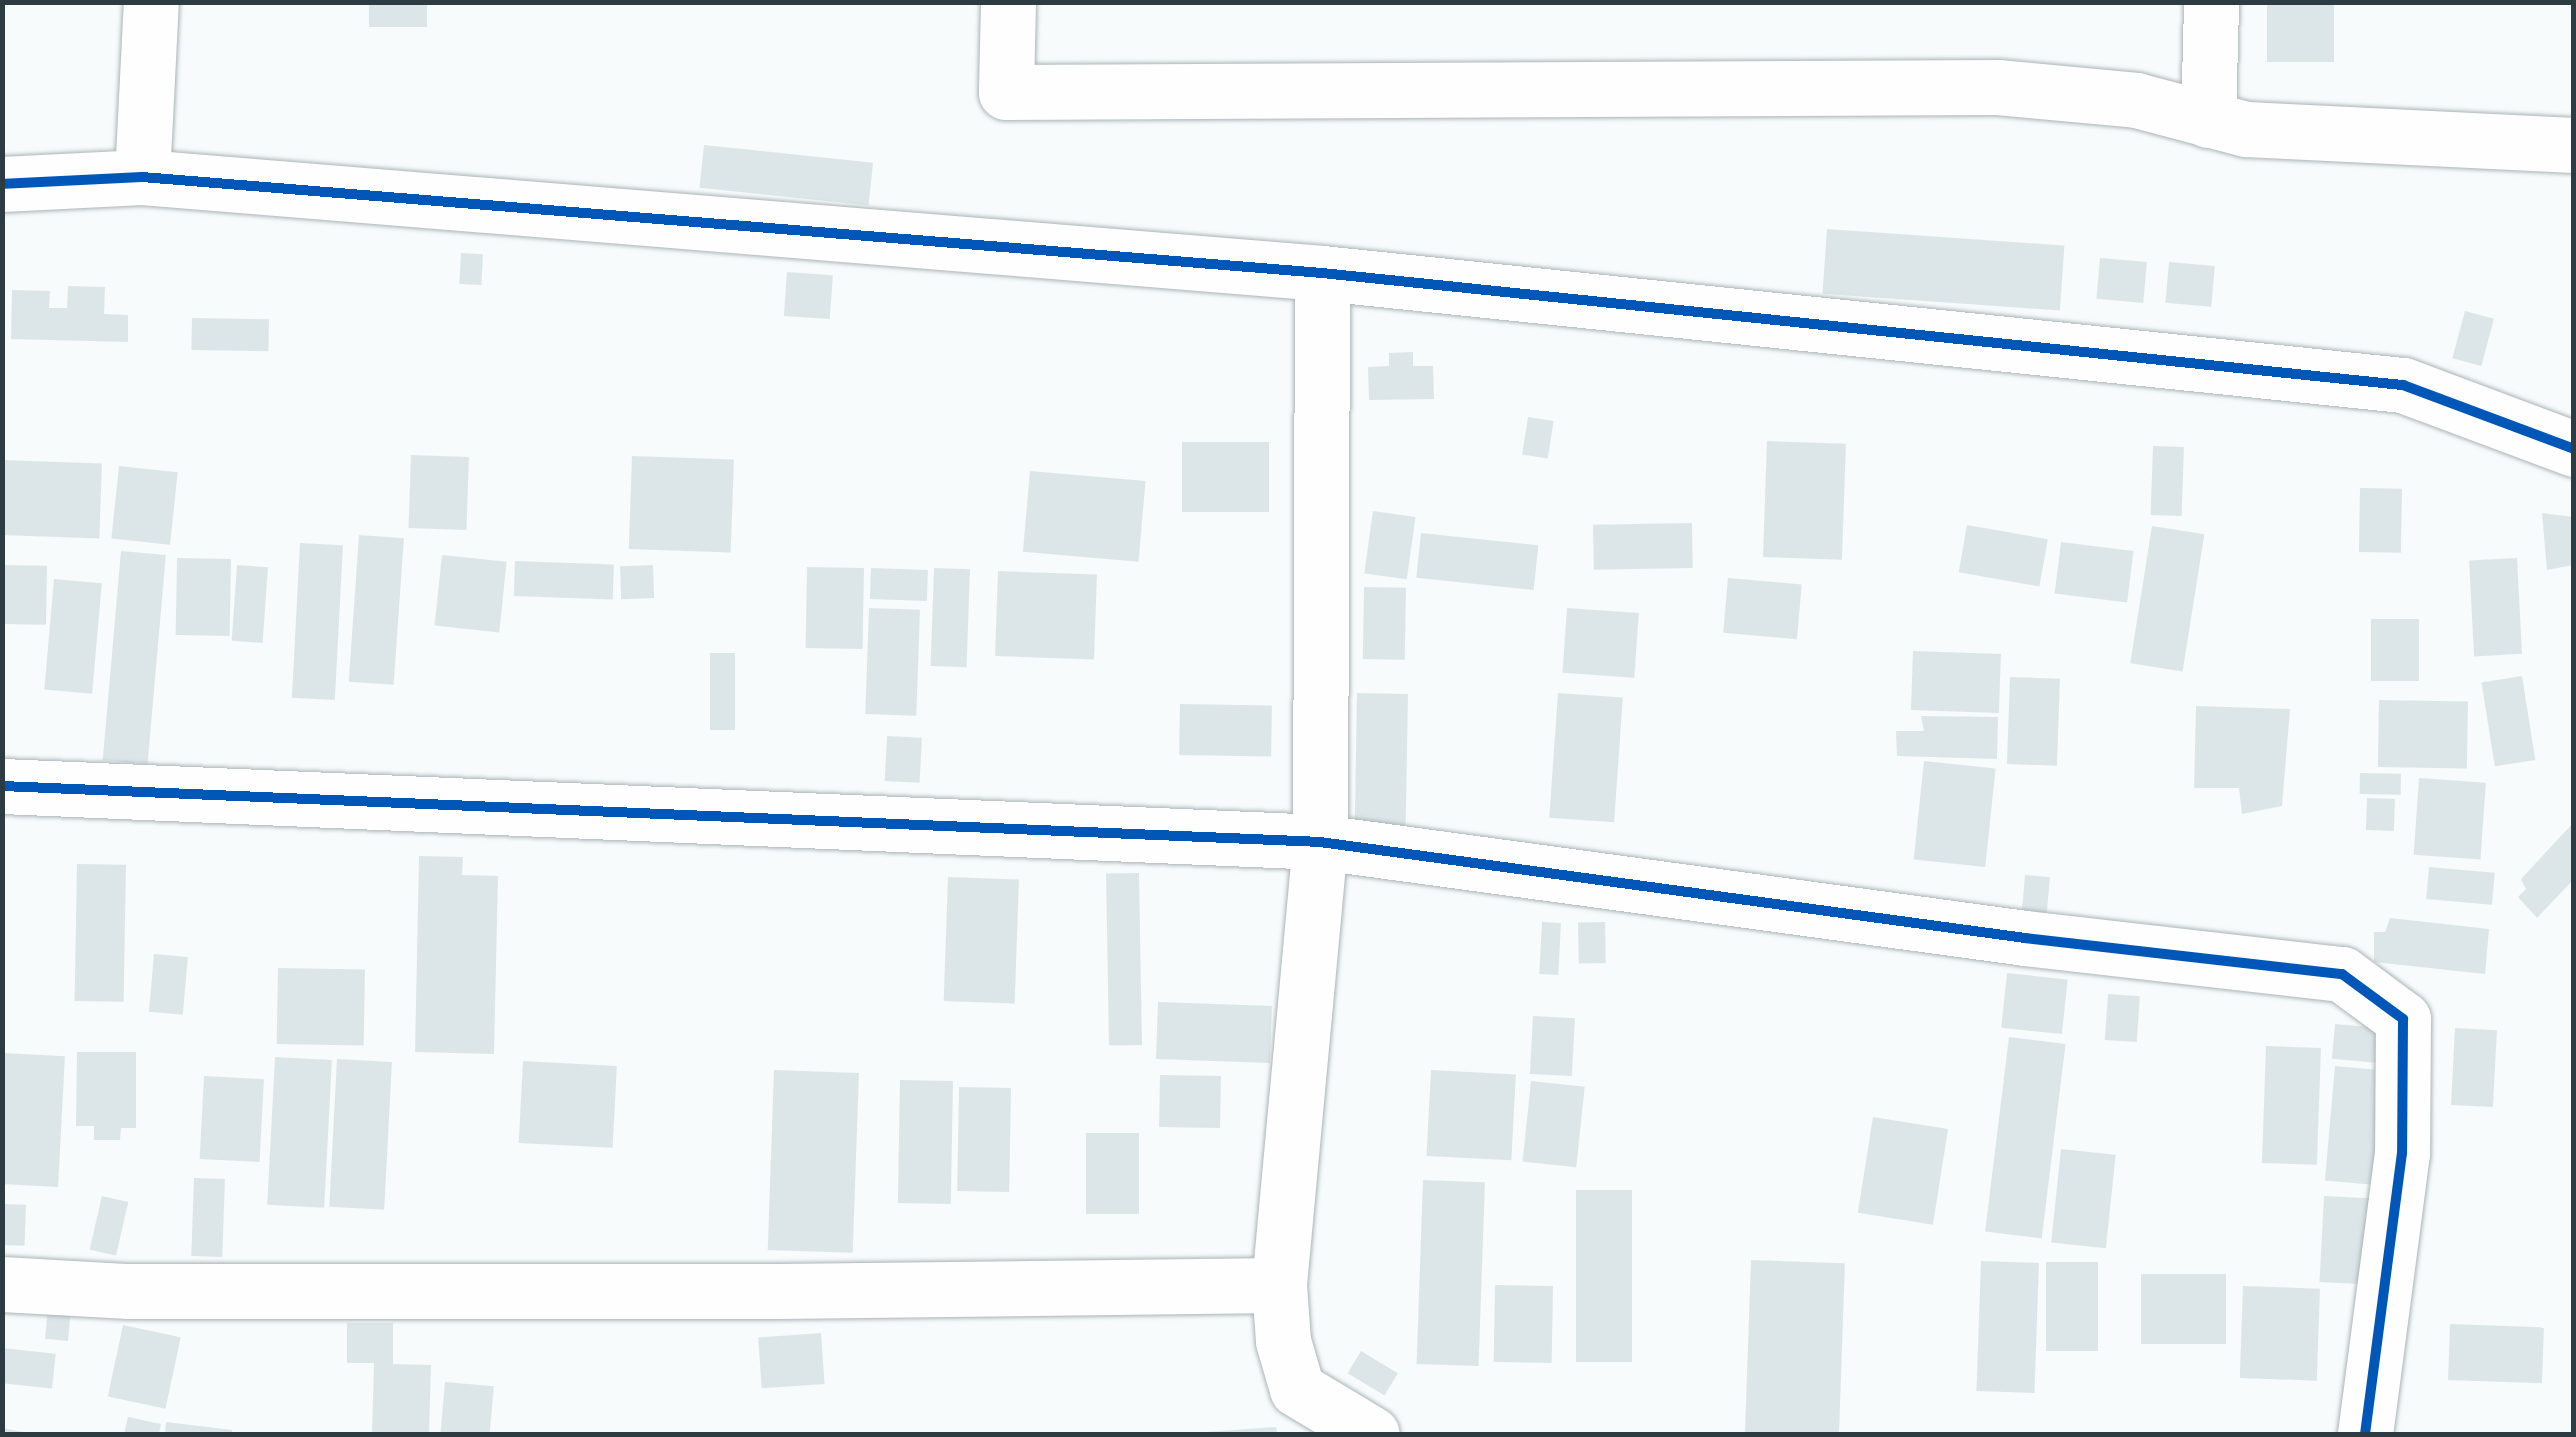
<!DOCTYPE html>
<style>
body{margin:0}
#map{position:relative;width:2576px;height:1437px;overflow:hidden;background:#f7fbfc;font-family:Poppins,sans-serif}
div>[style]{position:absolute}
.building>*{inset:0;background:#dce6e9;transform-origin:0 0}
.roads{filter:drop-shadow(0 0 2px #abb4b6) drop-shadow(0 0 2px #abb4b6)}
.minor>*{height:55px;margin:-27.5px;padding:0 27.5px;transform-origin:27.5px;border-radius:27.5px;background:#fefeff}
.cycleway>*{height:10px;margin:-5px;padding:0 5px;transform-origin:5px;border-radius:5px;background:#0057b8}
span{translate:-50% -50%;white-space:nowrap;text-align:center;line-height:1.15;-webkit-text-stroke:10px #fff;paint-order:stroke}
.frame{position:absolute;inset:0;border:5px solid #2c3c42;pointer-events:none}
</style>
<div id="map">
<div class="building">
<i style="left:369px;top:2px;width:58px;height:25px"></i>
<i style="left:2267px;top:2px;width:67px;height:60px"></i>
<i style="left:704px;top:145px;width:170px;height:43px;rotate:6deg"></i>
<i style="left:1827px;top:229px;width:238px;height:65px;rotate:4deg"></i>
<i style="left:461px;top:253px;width:22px;height:31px;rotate:3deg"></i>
<i style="left:2100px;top:258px;width:47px;height:41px;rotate:5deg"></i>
<i style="left:2169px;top:262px;width:46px;height:41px;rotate:5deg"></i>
<i style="left:787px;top:272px;width:46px;height:44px;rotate:4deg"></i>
<i style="clip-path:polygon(68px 286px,105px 287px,104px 314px,128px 315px,128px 342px,11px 339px,12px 290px,50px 291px,49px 308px,67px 308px)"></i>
<i style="left:2465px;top:311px;width:30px;height:49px;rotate:15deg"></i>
<i style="left:192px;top:318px;width:77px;height:32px;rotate:1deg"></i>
<i style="clip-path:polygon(1413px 352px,1413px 366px,1433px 366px,1434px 399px,1369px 400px,1368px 367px,1389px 366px,1389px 353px)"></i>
<i style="left:1528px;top:417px;width:26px;height:38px;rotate:9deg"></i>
<i style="left:1767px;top:441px;width:79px;height:116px;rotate:2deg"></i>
<i style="left:1182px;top:442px;width:87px;height:70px"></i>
<i style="left:2153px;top:446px;width:31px;height:69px;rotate:2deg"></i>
<i style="left:411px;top:455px;width:58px;height:73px;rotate:2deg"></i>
<i style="left:632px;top:456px;width:102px;height:93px;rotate:2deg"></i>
<i style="left:2px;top:460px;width:100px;height:75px;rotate:2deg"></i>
<i style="left:119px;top:466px;width:59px;height:73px;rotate:6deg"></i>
<i style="left:1030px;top:471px;width:116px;height:81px;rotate:5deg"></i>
<i style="left:2360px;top:488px;width:42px;height:64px;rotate:1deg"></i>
<i style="left:1373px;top:511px;width:43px;height:63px;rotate:8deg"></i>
<i style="clip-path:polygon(2542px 513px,2574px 517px,2573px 565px,2547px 570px)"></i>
<i style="left:1692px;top:523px;width:45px;height:99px;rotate:89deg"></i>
<i style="left:1967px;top:525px;width:82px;height:48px;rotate:10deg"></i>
<i style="left:2152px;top:526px;width:53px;height:139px;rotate:9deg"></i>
<i style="left:1421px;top:533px;width:118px;height:45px;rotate:6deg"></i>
<i style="left:359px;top:535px;width:45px;height:147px;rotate:4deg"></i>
<i style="left:2061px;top:542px;width:73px;height:52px;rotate:7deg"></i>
<i style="left:300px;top:543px;width:43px;height:155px;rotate:3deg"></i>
<i style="left:121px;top:551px;width:45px;height:210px;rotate:5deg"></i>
<i style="left:442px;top:555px;width:65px;height:71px;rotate:6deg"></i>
<i style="left:177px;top:558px;width:54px;height:77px;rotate:1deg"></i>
<i style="left:2517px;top:558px;width:96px;height:48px;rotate:87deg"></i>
<i style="left:515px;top:561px;width:99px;height:35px;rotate:2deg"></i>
<i style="left:2px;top:565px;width:45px;height:59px;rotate:1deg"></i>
<i style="left:237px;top:565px;width:31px;height:76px;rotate:4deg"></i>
<i style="left:653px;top:565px;width:33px;height:33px;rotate:88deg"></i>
<i style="left:807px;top:567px;width:57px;height:81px;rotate:1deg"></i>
<i style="left:871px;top:568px;width:57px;height:31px;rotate:2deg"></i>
<i style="left:934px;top:568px;width:36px;height:98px;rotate:2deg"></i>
<i style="left:998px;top:571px;width:99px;height:85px;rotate:2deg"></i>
<i style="left:1728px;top:578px;width:74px;height:55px;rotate:5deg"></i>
<i style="left:54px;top:579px;width:48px;height:111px;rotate:5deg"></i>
<i style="left:1364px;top:587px;width:42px;height:72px;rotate:1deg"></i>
<i style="left:869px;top:608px;width:51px;height:106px;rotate:2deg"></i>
<i style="left:1567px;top:608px;width:72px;height:65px;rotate:4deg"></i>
<i style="left:2371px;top:619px;width:48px;height:62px"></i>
<i style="left:1913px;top:651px;width:88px;height:59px;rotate:2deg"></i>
<i style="left:710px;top:653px;width:25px;height:77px"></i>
<i style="left:2522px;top:676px;width:85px;height:41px;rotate:81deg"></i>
<i style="left:2010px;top:677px;width:50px;height:87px;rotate:2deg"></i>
<i style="left:1357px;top:693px;width:51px;height:140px;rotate:1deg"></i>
<i style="left:1558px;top:693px;width:65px;height:125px;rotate:4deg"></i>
<i style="left:2379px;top:700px;width:89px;height:67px;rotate:1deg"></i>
<i style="left:1180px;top:704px;width:92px;height:51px;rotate:1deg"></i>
<i style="clip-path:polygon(2196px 706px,2290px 709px,2282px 806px,2242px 814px,2239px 788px,2194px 788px)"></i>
<i style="clip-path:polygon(1921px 716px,1998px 717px,1997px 759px,1897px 756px,1896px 731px,1924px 731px)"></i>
<i style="left:887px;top:736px;width:35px;height:45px;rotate:3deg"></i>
<i style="left:1924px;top:761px;width:72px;height:99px;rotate:6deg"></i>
<i style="left:2360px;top:773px;width:41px;height:21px;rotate:1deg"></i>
<i style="left:2419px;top:778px;width:67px;height:77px;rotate:4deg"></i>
<i style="left:2367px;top:798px;width:28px;height:32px;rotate:2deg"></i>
<i style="clip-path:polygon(2574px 822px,2574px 879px,2537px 918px,2518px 897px,2526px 889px,2521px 879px)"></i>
<i style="clip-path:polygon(419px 856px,463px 857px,462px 875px,498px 876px,494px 1054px,415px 1052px)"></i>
<i style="left:77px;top:864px;width:49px;height:137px;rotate:1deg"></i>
<i style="left:2429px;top:867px;width:66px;height:32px;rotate:5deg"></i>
<i style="left:1139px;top:873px;width:172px;height:33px;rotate:89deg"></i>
<i style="left:2025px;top:875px;width:25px;height:39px;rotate:5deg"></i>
<i style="left:948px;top:877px;width:71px;height:124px;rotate:2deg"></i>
<i style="clip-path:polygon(2390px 918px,2489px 929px,2485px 974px,2374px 962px,2374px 932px,2385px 932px)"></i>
<i style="left:1542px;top:922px;width:19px;height:52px;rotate:3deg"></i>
<i style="left:1605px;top:922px;width:41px;height:27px;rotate:89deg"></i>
<i style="left:154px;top:954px;width:34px;height:58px;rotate:5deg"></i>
<i style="left:278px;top:968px;width:87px;height:76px;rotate:1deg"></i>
<i style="left:2007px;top:973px;width:61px;height:55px;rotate:6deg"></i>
<i style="left:2108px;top:994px;width:32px;height:46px;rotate:4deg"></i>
<i style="left:1158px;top:1002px;width:114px;height:57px;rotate:2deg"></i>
<i style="left:1533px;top:1016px;width:42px;height:58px;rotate:3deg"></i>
<i style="left:2335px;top:1024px;width:44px;height:35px;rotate:5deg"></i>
<i style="left:2455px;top:1028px;width:42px;height:77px;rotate:3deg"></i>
<i style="left:2009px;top:1037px;width:57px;height:196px;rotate:7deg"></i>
<i style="left:2266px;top:1046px;width:55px;height:117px;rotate:2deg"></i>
<i style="clip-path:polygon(77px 1052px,136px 1052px,136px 1128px,121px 1128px,120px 1140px,94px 1140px,94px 1126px,76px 1126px)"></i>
<i style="left:4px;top:1053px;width:61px;height:131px;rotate:3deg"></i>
<i style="left:275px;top:1057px;width:57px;height:148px;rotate:3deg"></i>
<i style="left:337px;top:1059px;width:55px;height:148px;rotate:3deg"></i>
<i style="left:523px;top:1061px;width:94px;height:82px;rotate:3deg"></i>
<i style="left:2335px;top:1066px;width:48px;height:115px;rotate:5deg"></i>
<i style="left:774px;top:1070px;width:85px;height:180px;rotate:2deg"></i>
<i style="left:1431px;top:1070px;width:85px;height:86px;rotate:3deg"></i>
<i style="left:1160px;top:1075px;width:61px;height:52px;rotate:1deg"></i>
<i style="left:204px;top:1076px;width:60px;height:83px;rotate:3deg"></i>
<i style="left:900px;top:1080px;width:53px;height:123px;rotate:1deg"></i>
<i style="left:1531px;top:1081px;width:54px;height:81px;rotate:6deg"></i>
<i style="left:959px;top:1087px;width:52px;height:104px;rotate:1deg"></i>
<i style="left:1873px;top:1117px;width:76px;height:97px;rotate:9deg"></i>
<i style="left:1086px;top:1133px;width:53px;height:81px"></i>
<i style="left:2061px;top:1149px;width:55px;height:94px;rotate:6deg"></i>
<i style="left:194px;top:1178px;width:31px;height:78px;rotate:2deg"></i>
<i style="left:1423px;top:1180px;width:62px;height:184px;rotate:2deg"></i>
<i style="left:1576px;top:1190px;width:56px;height:172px"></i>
<i style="left:102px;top:1196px;width:27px;height:55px;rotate:13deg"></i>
<i style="left:2324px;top:1196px;width:50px;height:86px;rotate:3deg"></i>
<i style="left:2px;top:1204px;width:24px;height:41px;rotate:2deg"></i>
<i style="left:1751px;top:1260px;width:94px;height:174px;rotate:2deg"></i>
<i style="left:1981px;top:1261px;width:58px;height:130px;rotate:2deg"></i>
<i style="left:2046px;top:1262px;width:52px;height:89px"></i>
<i style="left:2226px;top:1274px;width:70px;height:85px;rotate:90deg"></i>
<i style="left:1495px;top:1285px;width:58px;height:77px;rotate:1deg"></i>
<i style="left:2243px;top:1286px;width:77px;height:92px;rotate:2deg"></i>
<i style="left:48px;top:1306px;width:23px;height:33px;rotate:5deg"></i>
<i style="clip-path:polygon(347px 1323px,393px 1323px,393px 1364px,431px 1365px,429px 1434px,372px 1434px,374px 1363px,347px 1363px)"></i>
<i style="left:2450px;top:1324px;width:94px;height:56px;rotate:2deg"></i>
<i style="left:123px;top:1325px;width:59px;height:73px;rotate:12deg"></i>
<i style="left:821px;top:1333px;width:51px;height:63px;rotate:86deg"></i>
<i style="left:2px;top:1348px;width:54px;height:35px;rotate:6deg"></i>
<i style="left:1361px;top:1351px;width:43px;height:26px;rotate:31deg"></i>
<i style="left:445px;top:1382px;width:49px;height:52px;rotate:5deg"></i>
<i style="clip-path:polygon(128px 1417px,161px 1424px,159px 1434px,124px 1434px)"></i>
<i style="clip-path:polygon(166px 1422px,232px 1430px,232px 1434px,165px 1434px)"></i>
<i style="clip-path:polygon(1276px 1427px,1277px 1434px,1206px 1434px,1206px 1432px)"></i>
<i style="clip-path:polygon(2px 1428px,29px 1433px,29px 1434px,2px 1434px)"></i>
</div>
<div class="roads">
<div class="minor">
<i style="left:1008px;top:2px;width:90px;rotate:91.3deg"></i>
<i style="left:1006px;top:92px;width:991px;rotate:-0.29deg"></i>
<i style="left:1997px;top:87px;width:140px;rotate:5.3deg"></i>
<i style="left:2136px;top:100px;width:114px;rotate:14.8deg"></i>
<i style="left:2246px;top:129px;width:328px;rotate:2.8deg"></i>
<i style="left:2208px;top:120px;width:118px;rotate:-88.5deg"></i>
<i style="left:142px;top:177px;width:175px;rotate:-87.1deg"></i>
<i style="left:2px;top:184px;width:140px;rotate:-2.9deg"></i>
<i style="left:142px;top:177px;width:1184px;rotate:4.65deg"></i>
<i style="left:1322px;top:273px;width:1087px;rotate:5.92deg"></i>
<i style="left:2403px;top:385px;width:183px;rotate:20.5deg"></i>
<i style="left:1322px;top:273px;width:569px;rotate:90.2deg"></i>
<i style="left:1320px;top:842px;width:445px;rotate:95.3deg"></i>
<i style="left:1279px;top:1285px;width:56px;rotate:85.9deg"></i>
<i style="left:1283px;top:1341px;width:50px;rotate:73.7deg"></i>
<i style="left:1297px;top:1389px;width:87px;rotate:31deg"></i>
<i style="left:2px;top:786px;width:1319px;rotate:2.43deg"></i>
<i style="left:1320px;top:842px;width:712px;rotate:7.75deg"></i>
<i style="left:2025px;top:938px;width:319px;rotate:6.5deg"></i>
<i style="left:2342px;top:974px;width:76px;rotate:36.4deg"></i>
<i style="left:2403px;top:1019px;width:134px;rotate:90.4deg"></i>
<i style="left:2402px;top:1153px;width:283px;rotate:97.5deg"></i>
<i style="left:2px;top:1284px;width:127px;rotate:3.2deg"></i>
<i style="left:129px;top:1291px;width:649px"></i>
<i style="left:778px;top:1291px;width:501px;rotate:-0.69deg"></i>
</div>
</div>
<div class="cycleway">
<i style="left:2px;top:184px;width:140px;rotate:-2.9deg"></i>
<i style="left:142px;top:177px;width:1184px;rotate:4.65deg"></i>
<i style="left:1322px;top:273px;width:1087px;rotate:5.92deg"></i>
<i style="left:2403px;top:385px;width:183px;rotate:20.5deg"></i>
<i style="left:2px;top:786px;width:1319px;rotate:2.43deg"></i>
<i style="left:1320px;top:842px;width:712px;rotate:7.75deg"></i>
<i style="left:2025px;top:938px;width:319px;rotate:6.5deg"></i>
<i style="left:2342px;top:974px;width:76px;rotate:36.4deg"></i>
<i style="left:2403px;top:1019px;width:134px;rotate:90.4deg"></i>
<i style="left:2402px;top:1153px;width:283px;rotate:97.5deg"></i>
</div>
<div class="frame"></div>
</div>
